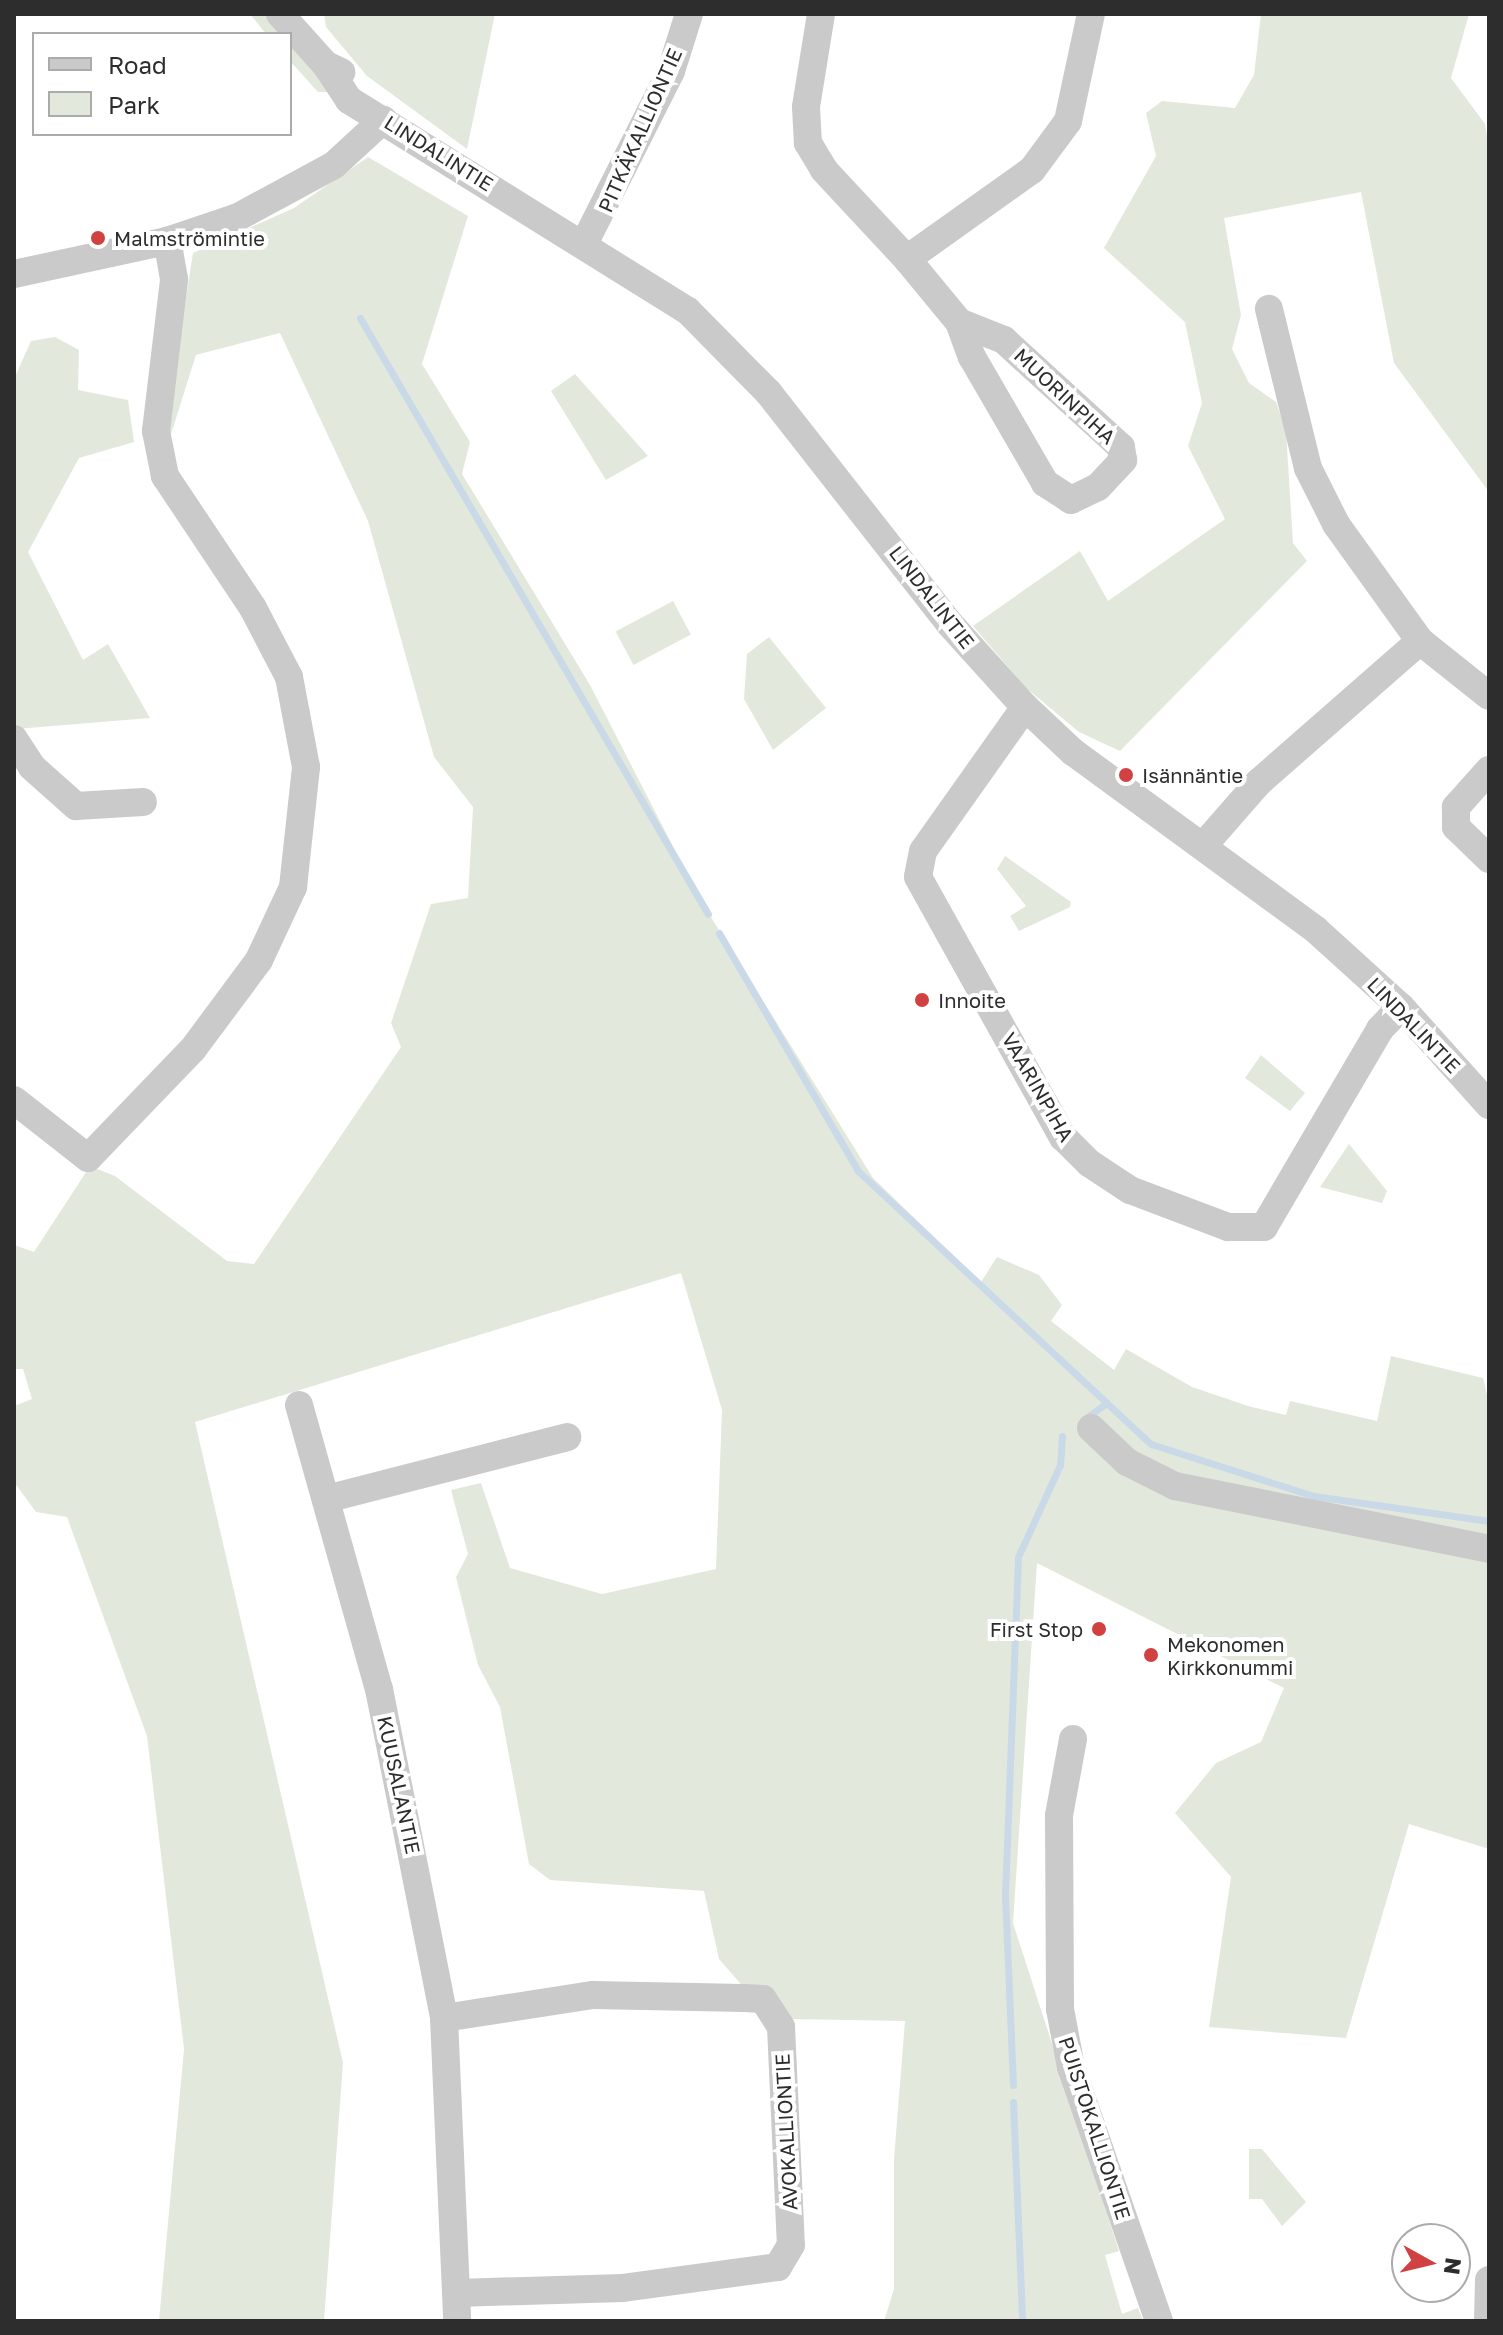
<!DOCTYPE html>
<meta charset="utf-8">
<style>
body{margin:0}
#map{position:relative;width:1503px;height:2335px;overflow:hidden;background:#fff;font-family:"Golos Text",sans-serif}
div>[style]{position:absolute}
.green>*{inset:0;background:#e2e9dc;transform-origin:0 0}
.stream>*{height:7px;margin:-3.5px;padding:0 3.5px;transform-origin:3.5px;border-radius:3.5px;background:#cad9e7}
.minor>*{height:28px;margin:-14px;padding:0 14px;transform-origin:14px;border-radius:14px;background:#cacaca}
.dots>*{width:22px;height:22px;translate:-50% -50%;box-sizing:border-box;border:4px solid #fff;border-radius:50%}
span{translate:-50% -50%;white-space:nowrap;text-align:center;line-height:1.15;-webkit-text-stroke:8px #fff;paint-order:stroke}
.street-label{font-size:20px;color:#2d2d2d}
.poi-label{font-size:20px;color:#2d2d2d}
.left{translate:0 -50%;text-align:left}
.right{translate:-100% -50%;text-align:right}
.frame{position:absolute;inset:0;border:16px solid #2d2d2d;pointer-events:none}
.legend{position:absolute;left:32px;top:32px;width:260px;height:104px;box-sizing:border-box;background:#fff;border:2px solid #ababab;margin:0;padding:10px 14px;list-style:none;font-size:24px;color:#2d2d2d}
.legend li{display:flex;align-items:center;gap:16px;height:40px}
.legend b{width:40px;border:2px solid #ababab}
.north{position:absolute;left:1391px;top:2223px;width:80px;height:80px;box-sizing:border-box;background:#fff;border:2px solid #ababab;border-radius:50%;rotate:98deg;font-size:22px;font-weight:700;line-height:32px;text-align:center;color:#2d2d2d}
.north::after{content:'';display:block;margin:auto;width:28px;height:36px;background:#d14141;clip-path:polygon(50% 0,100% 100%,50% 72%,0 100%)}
</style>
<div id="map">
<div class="green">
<i style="clip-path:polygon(250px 14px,268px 14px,286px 34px,266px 34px)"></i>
<i style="clip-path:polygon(324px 14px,495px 14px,467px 149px,367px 76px,326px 27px)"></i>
<i style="clip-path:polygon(1261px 14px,1469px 14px,1451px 78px,1485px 124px,1489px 148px,1489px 492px,1394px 363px,1361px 192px,1224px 218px,1241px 315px,1232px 349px,1249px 383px,1276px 402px,1286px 431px,1293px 543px,1307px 561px,1120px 751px,1079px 732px,1025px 687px,973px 626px,1080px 551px,1108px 601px,1225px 519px,1188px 446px,1202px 403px,1185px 322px,1104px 248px,1156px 156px,1146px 113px,1162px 101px,1235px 108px,1254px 75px)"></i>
<i style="clip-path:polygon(290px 39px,331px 92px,318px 92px,290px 61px)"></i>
<i style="clip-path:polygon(368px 157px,468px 216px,422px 364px,470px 442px,462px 474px,590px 685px,701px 901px,873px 1178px,981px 1282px,997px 1257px,1039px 1275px,1062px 1305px,1051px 1321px,1114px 1370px,1126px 1349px,1192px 1387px,1248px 1406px,1286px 1415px,1290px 1401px,1377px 1421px,1391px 1356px,1483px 1378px,1489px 1403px,1489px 1849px,1409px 1824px,1346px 2038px,1209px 2027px,1231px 1877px,1175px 1813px,1216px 1763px,1261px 1742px,1284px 1688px,1037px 1563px,1013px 1923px,1119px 2251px,1105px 2255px,1122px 2314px,1138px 2308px,1143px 2321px,884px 2321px,894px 2289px,894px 2159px,905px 2021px,790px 2019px,746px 1990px,719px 1959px,704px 1891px,550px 1880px,529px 1864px,500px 1707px,478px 1665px,456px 1577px,468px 1554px,451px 1490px,481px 1483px,510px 1568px,602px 1594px,716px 1569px,722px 1410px,681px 1273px,195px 1422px,343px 2063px,324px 2321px,159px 2321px,184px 2049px,147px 1736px,67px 1517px,36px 1512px,14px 1482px,14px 1406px,32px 1399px,23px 1369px,14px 1369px,14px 1245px,34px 1252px,90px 1166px,115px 1176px,227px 1261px,254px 1264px,401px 1047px,391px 1023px,431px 904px,468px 898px,473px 807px,434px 757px,368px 521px,280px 333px,196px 355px,171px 434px,165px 432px,193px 253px,294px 208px)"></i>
<i style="clip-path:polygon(55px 337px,79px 350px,78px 390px,128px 400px,134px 442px,79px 458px,28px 552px,83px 660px,108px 644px,150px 718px,16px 729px,14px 379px,31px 341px)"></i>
<i style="clip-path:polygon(575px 374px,648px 456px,606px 480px,551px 391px)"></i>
<i style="left:673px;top:601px;width:38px;height:65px;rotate:62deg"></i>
<i style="clip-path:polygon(769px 637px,826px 708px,773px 750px,744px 699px,747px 654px)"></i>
<i style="clip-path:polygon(1005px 856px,1071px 902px,1070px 907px,1019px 931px,1010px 916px,1026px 906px,997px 869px)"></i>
<i style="clip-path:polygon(1261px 1055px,1305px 1093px,1290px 1111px,1245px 1078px)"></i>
<i style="clip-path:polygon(1349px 1144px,1387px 1191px,1382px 1203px,1320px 1187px)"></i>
<i style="clip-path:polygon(1249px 2149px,1262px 2149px,1306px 2202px,1282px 2226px,1262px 2199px,1249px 2199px)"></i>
</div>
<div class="stream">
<i style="left:360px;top:318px;width:690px;rotate:59.72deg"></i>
<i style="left:719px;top:933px;width:276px;rotate:59.7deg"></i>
<i style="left:858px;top:1171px;width:400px;rotate:43deg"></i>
<i style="left:1151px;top:1444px;width:171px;rotate:17.7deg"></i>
<i style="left:1314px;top:1496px;width:177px;rotate:8.1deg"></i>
<i style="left:1086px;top:1418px;width:26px;rotate:-36deg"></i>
<i style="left:1013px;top:2085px;width:189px;rotate:-92.4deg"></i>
<i style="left:1005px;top:1896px;width:339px;rotate:-87.8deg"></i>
<i style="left:1018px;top:1557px;width:101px;rotate:-65.5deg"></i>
<i style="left:1060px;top:1465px;width:29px;rotate:-86deg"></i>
<i style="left:1013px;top:2102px;width:219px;rotate:87.6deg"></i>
</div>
<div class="minor">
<i style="left:280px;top:14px;width:69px;rotate:48deg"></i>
<i style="left:326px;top:65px;width:17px;rotate:25deg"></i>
<i style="left:821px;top:14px;width:94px;rotate:99.2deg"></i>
<i style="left:806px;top:107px;width:36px;rotate:87deg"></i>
<i style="left:808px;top:143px;width:31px;rotate:59deg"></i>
<i style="left:824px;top:170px;width:122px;rotate:47deg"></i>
<i style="left:907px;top:259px;width:153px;rotate:-35.5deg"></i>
<i style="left:1032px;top:170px;width:61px;rotate:-53.7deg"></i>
<i style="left:1068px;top:121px;width:109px;rotate:-77.9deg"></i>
<i style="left:326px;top:65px;width:42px;rotate:56.7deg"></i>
<i style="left:349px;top:100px;width:399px;rotate:31.9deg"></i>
<i style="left:688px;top:311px;width:114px;rotate:45.4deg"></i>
<i style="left:768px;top:392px;width:293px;rotate:51.9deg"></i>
<i style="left:949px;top:623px;width:113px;rotate:47.9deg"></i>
<i style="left:1025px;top:707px;width:66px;rotate:43.2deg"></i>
<i style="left:1073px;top:752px;width:301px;rotate:36.2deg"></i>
<i style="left:1316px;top:930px;width:115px;rotate:42.2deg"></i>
<i style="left:1401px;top:1007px;width:132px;rotate:48.1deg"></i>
<i style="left:585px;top:242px;width:191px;rotate:-63.3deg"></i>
<i style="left:671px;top:71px;width:60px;rotate:-72.5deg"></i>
<i style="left:907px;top:259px;width:82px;rotate:50.5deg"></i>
<i style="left:959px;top:322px;width:37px;rotate:70deg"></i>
<i style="left:972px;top:357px;width:146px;rotate:59.9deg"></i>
<i style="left:1045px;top:483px;width:31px;rotate:33deg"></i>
<i style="left:1071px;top:500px;width:30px;rotate:-26deg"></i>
<i style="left:1098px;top:487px;width:37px;rotate:-47deg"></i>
<i style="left:1123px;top:460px;width:13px;rotate:-99deg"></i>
<i style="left:1121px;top:447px;width:159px;rotate:-137.6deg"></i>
<i style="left:1004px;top:340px;width:48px;rotate:-158.2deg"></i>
<i style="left:14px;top:274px;width:157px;rotate:-12.2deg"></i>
<i style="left:167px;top:241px;width:75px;rotate:-18.7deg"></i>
<i style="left:238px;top:217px;width:109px;rotate:-28.4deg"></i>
<i style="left:334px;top:165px;width:67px;rotate:-42.6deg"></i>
<i style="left:1420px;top:641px;width:88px;rotate:38.6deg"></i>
<i style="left:1025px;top:707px;width:176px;rotate:125.3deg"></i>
<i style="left:923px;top:851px;width:26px;rotate:101deg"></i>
<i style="left:918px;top:877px;width:298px;rotate:60.9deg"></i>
<i style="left:1063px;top:1137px;width:37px;rotate:45deg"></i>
<i style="left:1089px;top:1163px;width:49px;rotate:33.4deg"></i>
<i style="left:1130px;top:1190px;width:105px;rotate:20.7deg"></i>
<i style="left:1228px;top:1227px;width:36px"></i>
<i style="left:1264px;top:1227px;width:229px;rotate:-59.6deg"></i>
<i style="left:1380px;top:1029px;width:30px;rotate:-46deg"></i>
<i style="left:14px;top:739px;width:33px;rotate:57deg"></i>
<i style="left:32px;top:767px;width:59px;rotate:41.6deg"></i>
<i style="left:76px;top:806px;width:67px;rotate:-3.4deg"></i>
<i style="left:1489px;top:770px;width:50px;rotate:131.7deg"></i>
<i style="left:1456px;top:807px;width:20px;rotate:90deg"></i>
<i style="left:1456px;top:827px;width:46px;rotate:44.1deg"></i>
<i style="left:1203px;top:846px;width:85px;rotate:-48.8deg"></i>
<i style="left:1259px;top:782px;width:214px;rotate:-41.2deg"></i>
<i style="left:1420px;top:641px;width:144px;rotate:-125.7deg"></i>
<i style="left:1336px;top:524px;width:63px;rotate:-116.6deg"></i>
<i style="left:1308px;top:468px;width:164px;rotate:-103.8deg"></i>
<i style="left:14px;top:1100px;width:94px;rotate:38.1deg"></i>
<i style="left:88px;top:1158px;width:151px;rotate:-46.1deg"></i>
<i style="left:193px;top:1049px;width:111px;rotate:-53.4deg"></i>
<i style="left:259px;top:960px;width:81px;rotate:-65deg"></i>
<i style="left:293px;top:887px;width:121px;rotate:-83.8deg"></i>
<i style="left:306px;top:767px;width:92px;rotate:-100.7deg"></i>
<i style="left:289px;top:677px;width:78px;rotate:-117.6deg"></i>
<i style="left:253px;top:608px;width:159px;rotate:-123.7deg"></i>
<i style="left:165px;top:476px;width:46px;rotate:-101.3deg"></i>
<i style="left:156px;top:431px;width:153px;rotate:-83.2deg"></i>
<i style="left:174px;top:279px;width:39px;rotate:-100deg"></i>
<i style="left:299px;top:1405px;width:295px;rotate:74.3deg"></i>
<i style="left:379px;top:1689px;width:335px;rotate:78.8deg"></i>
<i style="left:444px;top:2018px;width:303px;rotate:87.5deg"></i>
<i style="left:1091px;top:1428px;width:50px;rotate:43.4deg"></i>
<i style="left:1127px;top:1462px;width:54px;rotate:26.6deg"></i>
<i style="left:1175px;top:1486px;width:320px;rotate:11.3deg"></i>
<i style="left:330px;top:1498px;width:245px;rotate:-14.4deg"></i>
<i style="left:1073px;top:1739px;width:77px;rotate:100.4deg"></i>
<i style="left:1059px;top:1815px;width:194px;rotate:89.7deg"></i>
<i style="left:1060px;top:2009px;width:59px;rotate:79.3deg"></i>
<i style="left:1071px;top:2067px;width:269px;rotate:70.9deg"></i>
<i style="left:444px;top:2018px;width:151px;rotate:-8.8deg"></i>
<i style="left:593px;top:1995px;width:151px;rotate:1.1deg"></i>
<i style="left:744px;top:1998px;width:19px;rotate:3deg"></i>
<i style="left:763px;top:1999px;width:33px;rotate:57deg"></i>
<i style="left:781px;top:2027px;width:218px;rotate:87.4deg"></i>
<i style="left:791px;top:2245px;width:26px;rotate:121deg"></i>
<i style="left:778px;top:2267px;width:156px;rotate:172.3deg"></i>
<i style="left:623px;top:2288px;width:165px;rotate:178.3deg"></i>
<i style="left:1488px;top:2321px;width:41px;rotate:-88.6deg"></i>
</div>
<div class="dots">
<i style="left:98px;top:238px;background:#d14141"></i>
<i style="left:1126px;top:775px;background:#d14141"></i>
<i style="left:922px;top:1000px;background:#d14141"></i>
<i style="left:1099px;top:1629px;background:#d14141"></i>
<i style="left:1151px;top:1655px;background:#d14141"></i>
</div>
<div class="street-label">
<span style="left:640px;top:130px;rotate:-66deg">PITKÄKALLIONTIE</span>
<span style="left:439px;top:153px;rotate:32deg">LINDALINTIE</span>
<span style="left:1065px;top:396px;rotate:43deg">MUORINPIHA</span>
<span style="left:932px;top:597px;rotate:52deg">LINDALINTIE</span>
<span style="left:1414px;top:1025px;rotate:46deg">LINDALINTIE</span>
<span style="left:1038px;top:1087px;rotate:60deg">VAARINPIHA</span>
<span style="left:399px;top:1785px;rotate:78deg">KUUSALANTIE</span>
<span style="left:1095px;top:2128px;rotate:72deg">PUISTOKALLIONTIE</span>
<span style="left:786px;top:2132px;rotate:-93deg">AVOKALLIONTIE</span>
</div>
<div class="poi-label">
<span class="left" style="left:114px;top:238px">Malmströmintie</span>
<span class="left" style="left:1142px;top:775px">Isännäntie</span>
<span class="left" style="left:938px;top:1000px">Innoite</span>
<span class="right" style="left:1083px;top:1629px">First Stop</span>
<span class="left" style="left:1167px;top:1656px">Mekonomen<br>Kirkkonummi</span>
</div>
<div class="frame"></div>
<ul class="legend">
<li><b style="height:10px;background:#cacaca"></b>Road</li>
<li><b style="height:22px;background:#e2e9dc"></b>Park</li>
</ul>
<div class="north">N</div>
</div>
